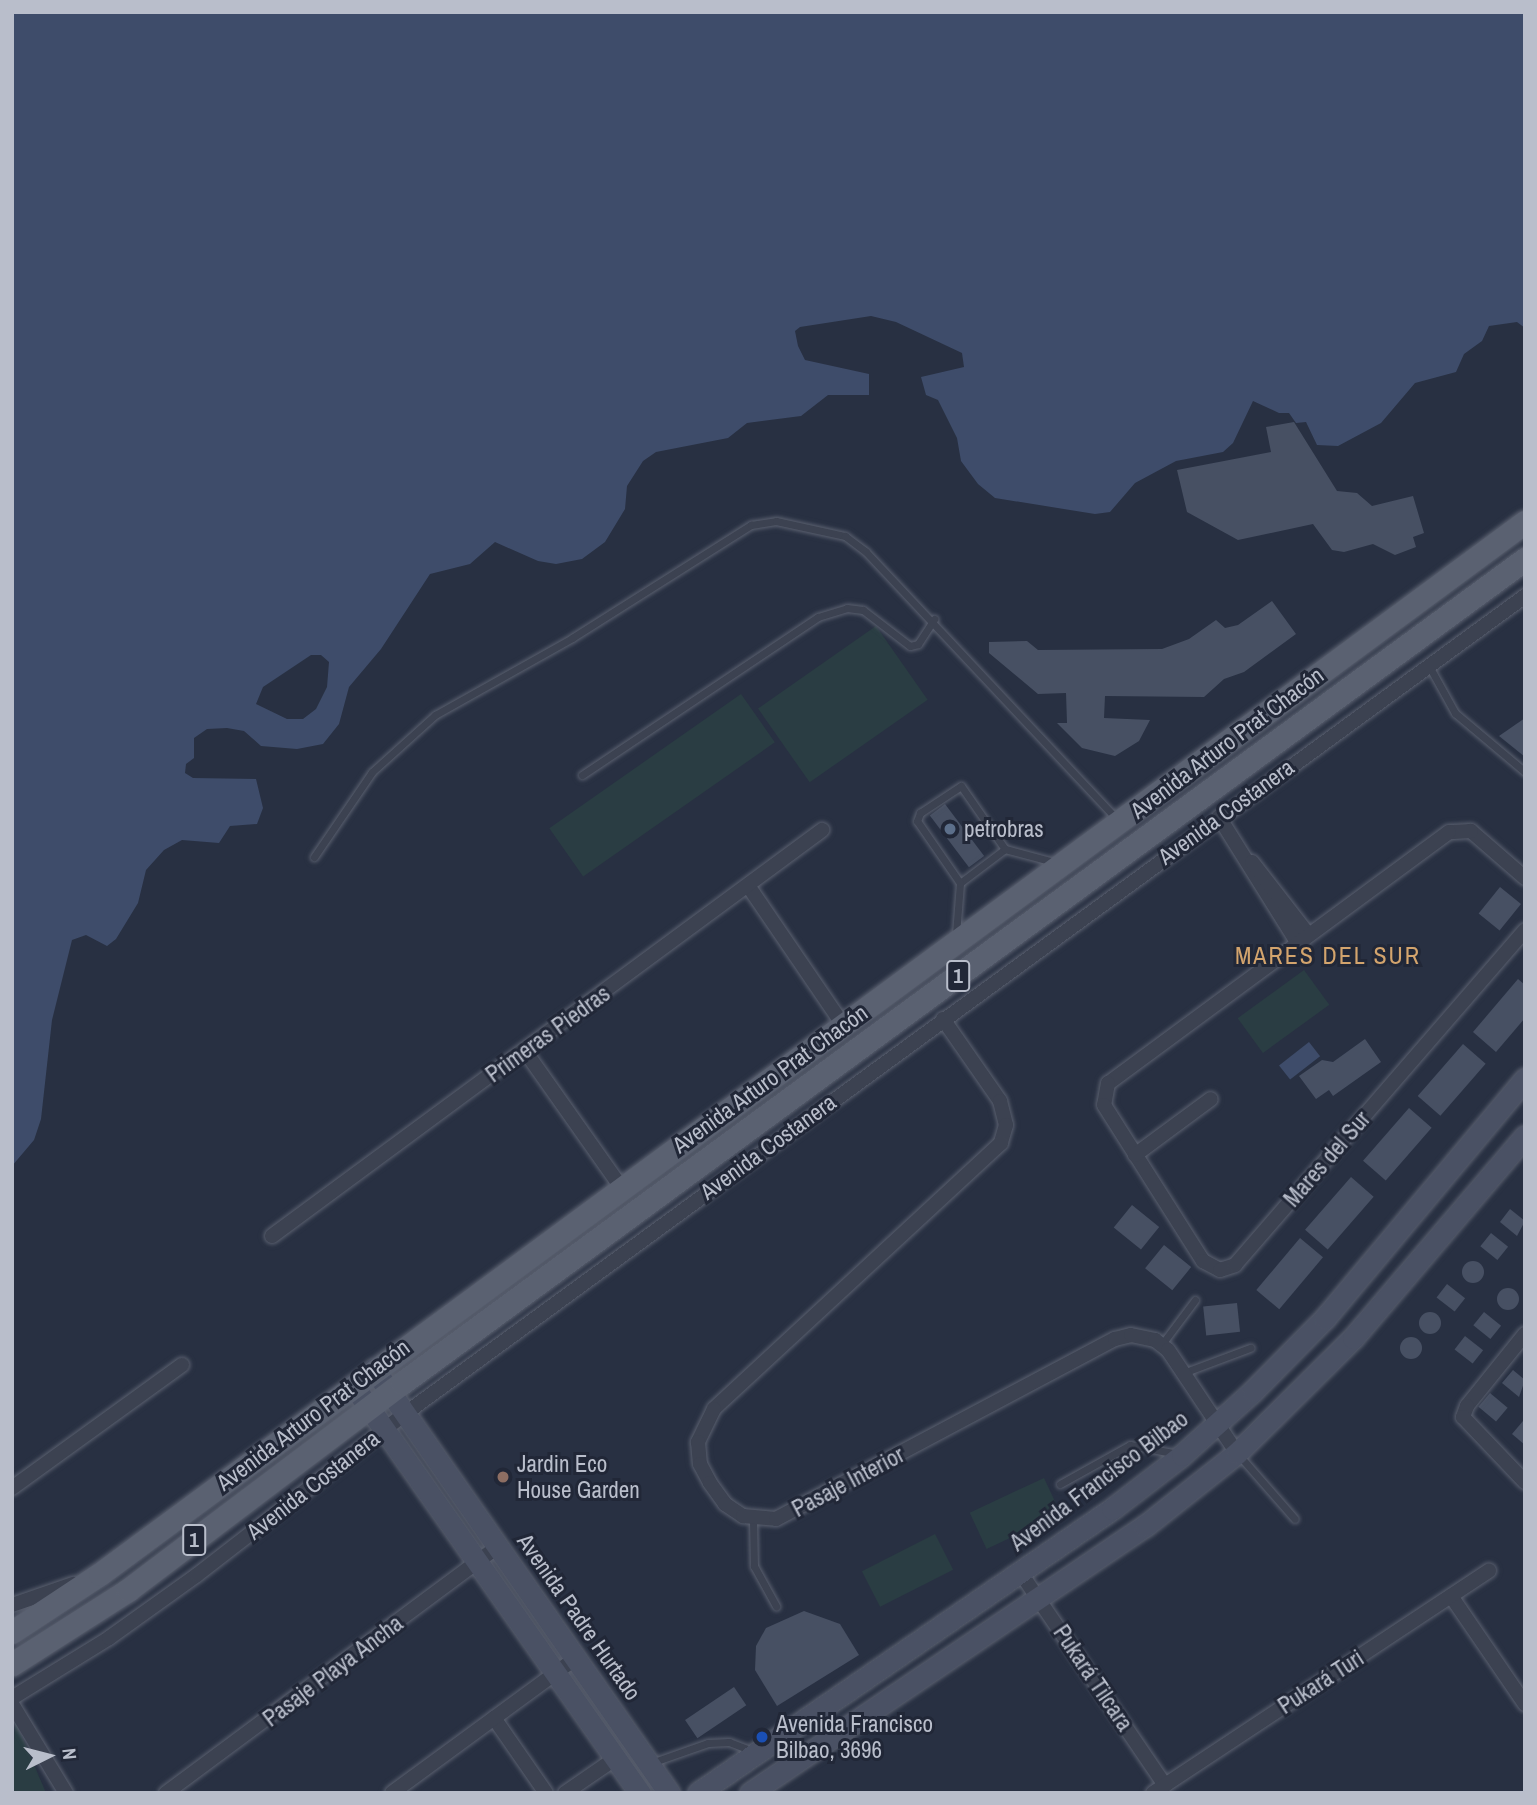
<!DOCTYPE html>
<meta charset="utf-8">
<style>
body{margin:0}
#map{position:relative;width:1537px;height:1805px;overflow:hidden;background:#283042;font-family:"Archivo Narrow",sans-serif}
div>[style]{position:absolute}
.green>*{inset:0;background:#2a3d43;transform-origin:0 0}
.water>*{inset:0;background:#3e4c6a;transform-origin:0 0}
.building>*{inset:0;background:#475063;transform-origin:0 0}
.round{border-radius:50%}
.roads{filter:drop-shadow(0 0 2px #5a606f) drop-shadow(0 0 2px #5a606f)}
.lane>*{height:7px;margin:-3.5px;padding:0 3.5px;transform-origin:3.5px;border-radius:3.5px;background:#3c4251}
.street>*{height:14px;margin:-7px;padding:0 7px;transform-origin:7px;border-radius:7px;background:#3c4251}
.secondary>*{height:21px;margin:-10.5px;padding:0 10.5px;transform-origin:10.5px;border-radius:10.5px;background:#4a5164}
.primary>*{height:23px;margin:-11.5px;padding:0 11.5px;transform-origin:11.5px;border-radius:11.5px;background:#5a6171}
.dots>*{width:19px;height:19px;translate:-50% -50%;box-sizing:border-box;border:4px solid #212737;border-radius:50%}
span{translate:-50% -50%;white-space:nowrap;text-align:center;line-height:1.15;-webkit-text-stroke:6px #212737;paint-order:stroke}
.shield-label span{padding:2px 5px;background:#212737;border:2px solid;border-radius:5px;-webkit-text-stroke-width:0}
.shield-label{font-size:21px;color:#b9becb;font-weight:700}
.street-label{font-size:23px;color:#b9becb}
.poi-label{font-size:23px;color:#b9becb}
.left{translate:0 -50%;text-align:left}
.neighbourhood-label{font-size:24px;color:#d3a46d;letter-spacing:2px}
.frame{position:absolute;inset:0;border:14px solid #b9becb;pointer-events:none}
.north{position:absolute;left:14px;top:1721px;width:70px;height:70px;-webkit-text-stroke:5px #212737;paint-order:stroke;rotate:84deg;font-size:19px;font-weight:700;line-height:28px;text-align:center;color:#b9becb}
.north::after{content:'';display:block;margin:auto;width:24px;height:32px;background:#b9becb;clip-path:polygon(50% 0,100% 100%,50% 72%,0 100%)}
</style>
<div id="map">
<div class="green">
<i style="left:876px;top:626px;width:90px;height:144px;rotate:55deg"></i>
<i style="left:741px;top:694px;width:59px;height:234px;rotate:55deg"></i>
<i style="left:1304px;top:970px;width:43px;height:82px;rotate:54deg"></i>
<i style="left:1044px;top:1478px;width:40px;height:82px;rotate:65deg"></i>
<i style="left:935px;top:1534px;width:40px;height:82px;rotate:63deg"></i>
<i style="clip-path:polygon(15px 1720px,46px 1793px,12px 1793px)"></i>
</div>
<div class="water">
<i style="clip-path:polygon(evenodd,12px 12px,1525px 12px,1525px 328px,1517px 322px,1489px 326px,1482px 341px,1464px 354px,1456px 372px,1415px 383px,1381px 423px,1338px 446px,1317px 445px,1306px 422px,1296px 423px,1289px 413px,1279px 413px,1253px 401px,1233px 443px,1223px 452px,1176px 461px,1135px 483px,1110px 512px,1095px 514px,995px 498px,978px 484px,961px 461px,957px 438px,938px 400px,926px 395px,921px 377px,964px 367px,962px 353px,896px 322px,871px 316px,800px 327px,795px 331px,798px 346px,805px 360px,869px 374px,869px 395px,828px 395px,801px 416px,747px 423px,728px 438px,656px 452px,643px 461px,627px 486px,625px 509px,605px 542px,582px 559px,556px 564px,538px 561px,495px 542px,470px 564px,430px 574px,381px 649px,349px 687px,339px 724px,323px 744px,297px 749px,261px 746px,244px 731px,227px 728px,207px 729px,194px 738px,194px 758px,186px 764px,185px 773px,193px 778px,256px 779px,263px 808px,257px 824px,230px 826px,219px 843px,182px 840px,164px 850px,146px 870px,138px 903px,116px 939px,107px 946px,86px 935px,72px 940px,52px 1020px,41px 1119px,34px 1140px,12px 1166px,12px 12px,311px 655px,321px 655px,329px 662px,327px 687px,316px 709px,303px 719px,287px 719px,256px 704px,263px 687px,311px 655px)"></i>
<i style="left:1309px;top:1042px;width:18px;height:38px;rotate:52deg"></i>
</div>
<div class="building">
<i style="clip-path:polygon(1294px 422px,1337px 491px,1357px 493px,1372px 506px,1413px 496px,1424px 533px,1413px 537px,1416px 547px,1395px 555px,1373px 544px,1344px 552px,1332px 550px,1313px 524px,1238px 540px,1187px 512px,1177px 470px,1271px 452px,1266px 427px)"></i>
<i style="clip-path:polygon(1272px 601px,1296px 634px,1244px 672px,1224px 679px,1204px 697px,1105px 696px,1104px 718px,1150px 720px,1139px 741px,1115px 756px,1082px 748px,1057px 723px,1067px 723px,1066px 693px,1038px 694px,989px 653px,989px 642px,1027px 641px,1038px 650px,1162px 649px,1189px 639px,1216px 620px,1225px 628px,1238px 625px)"></i>
<i style="clip-path:polygon(1525px 718px,1525px 757px,1499px 736px)"></i>
<i style="left:945px;top:804px;width:65px;height:19px;rotate:53deg"></i>
<i style="left:1500px;top:887px;width:27px;height:34px;rotate:39deg"></i>
<i style="clip-path:polygon(1518px 979px,1525px 985px,1525px 1018px,1496px 1052px,1473px 1032px)"></i>
<i style="clip-path:polygon(1365px 1039px,1381px 1062px,1333px 1096px,1329px 1090px,1316px 1099px,1299px 1076px,1322px 1060px,1333px 1062px)"></i>
<i style="left:1463px;top:1044px;width:30px;height:69px;rotate:41deg"></i>
<i style="left:1409px;top:1108px;width:30px;height:70px;rotate:41deg"></i>
<i style="left:1351px;top:1177px;width:30px;height:70px;rotate:41deg"></i>
<i style="left:1132px;top:1205px;width:35px;height:29px;rotate:39deg"></i>
<i style="clip-path:polygon(1510px 1209px,1525px 1221px,1517px 1236px,1500px 1222px)"></i>
<i style="left:1491px;top:1233px;width:22px;height:17px;rotate:39deg"></i>
<i style="left:1300px;top:1238px;width:30px;height:68px;rotate:40deg"></i>
<i style="left:1164px;top:1245px;width:35px;height:30px;rotate:39deg"></i>
<i class="round" style="left:1462px;top:1261px;width:22px;height:22px"></i>
<i style="left:1447px;top:1284px;width:23px;height:17px;rotate:38deg"></i>
<i class="round" style="left:1497px;top:1288px;width:22px;height:22px"></i>
<i style="left:1237px;top:1303px;width:29px;height:34px;rotate:84deg"></i>
<i class="round" style="left:1419px;top:1312px;width:22px;height:22px"></i>
<i style="left:1484px;top:1312px;width:22px;height:17px;rotate:39deg"></i>
<i style="left:1465px;top:1336px;width:23px;height:17px;rotate:38deg"></i>
<i class="round" style="left:1400px;top:1337px;width:22px;height:22px"></i>
<i style="clip-path:polygon(1513px 1370px,1525px 1380px,1519px 1397px,1502px 1383px)"></i>
<i style="left:1490px;top:1393px;width:23px;height:18px;rotate:40deg"></i>
<i style="clip-path:polygon(1523px 1421px,1525px 1423px,1525px 1445px,1512px 1434px)"></i>
<i style="clip-path:polygon(804px 1611px,840px 1624px,859px 1655px,777px 1706px,755px 1670px,756px 1646px,766px 1628px)"></i>
<i style="left:734px;top:1687px;width:22px;height:59px;rotate:56deg"></i>
</div>
<div class="roads">
<div class="lane">
<i style="left:1429px;top:666px;width:54px;rotate:61deg"></i>
<i style="left:1455px;top:713px;width:92px;rotate:40.1deg"></i>
<i style="left:582px;top:775px;width:284px;rotate:-33.8deg"></i>
<i style="left:818px;top:617px;width:30px;rotate:-17deg"></i>
<i style="left:847px;top:608px;width:16px;rotate:7deg"></i>
<i style="left:863px;top:610px;width:59px;rotate:37.5deg"></i>
<i style="left:910px;top:646px;width:8px;rotate:-14deg"></i>
<i style="left:918px;top:644px;width:30px;rotate:-57deg"></i>
<i style="left:314px;top:857px;width:103px;rotate:-55.7deg"></i>
<i style="left:372px;top:772px;width:85px;rotate:-42.1deg"></i>
<i style="left:435px;top:715px;width:157px;rotate:-29.3deg"></i>
<i style="left:572px;top:638px;width:212px;rotate:-32.3deg"></i>
<i style="left:751px;top:525px;width:25px;rotate:-9deg"></i>
<i style="left:776px;top:521px;width:71px;rotate:12.3deg"></i>
<i style="left:845px;top:536px;width:26px;rotate:37deg"></i>
<i style="left:866px;top:552px;width:366px;rotate:46.8deg"></i>
<i style="left:960px;top:883px;width:56px;rotate:-37.1deg"></i>
<i style="left:956px;top:934px;width:51px;rotate:-85.5deg"></i>
<i style="left:960px;top:883px;width:75px;rotate:-124.7deg"></i>
<i style="left:917px;top:821px;width:9px;rotate:-69deg"></i>
<i style="left:920px;top:813px;width:49px;rotate:-33.4deg"></i>
<i style="left:961px;top:786px;width:77px;rotate:55.1deg"></i>
<i style="left:1005px;top:849px;width:51px;rotate:14.9deg"></i>
<i style="left:1162px;top:1344px;width:55px;rotate:-53.1deg"></i>
<i style="left:1183px;top:1373px;width:72px;rotate:-20.5deg"></i>
<i style="left:1238px;top:1454px;width:86px;rotate:48.8deg"></i>
<i style="left:1060px;top:1484px;width:80px;rotate:-29.1deg"></i>
<i style="left:1130px;top:1445px;width:49px;rotate:10.6deg"></i>
<i style="left:753px;top:1520px;width:46px;rotate:88.8deg"></i>
<i style="left:754px;top:1566px;width:46px;rotate:61.2deg"></i>
<i style="left:651px;top:1763px;width:60px;rotate:-19.3deg"></i>
<i style="left:708px;top:1743px;width:21px;rotate:-3deg"></i>
<i style="left:729px;top:1742px;width:26px;rotate:21deg"></i>
</div>
<div class="street">
<i style="left:1219px;top:817px;width:145px;rotate:58deg"></i>
<i style="left:1252px;top:862px;width:90px;rotate:52.2deg"></i>
<i style="left:1525px;top:878px;width:72px;rotate:-139deg"></i>
<i style="left:1471px;top:831px;width:22px;rotate:177deg"></i>
<i style="left:1449px;top:832px;width:423px;rotate:143.6deg"></i>
<i style="left:1108px;top:1083px;width:22px;rotate:100deg"></i>
<i style="left:1104px;top:1105px;width:185px;rotate:57.6deg"></i>
<i style="left:1203px;top:1261px;width:19px;rotate:28deg"></i>
<i style="left:1220px;top:1270px;width:16px;rotate:-18deg"></i>
<i style="left:1235px;top:1265px;width:443px;rotate:-49.1deg"></i>
<i style="left:749px;top:887px;width:167px;rotate:55.7deg"></i>
<i style="left:943px;top:1019px;width:100px;rotate:55.2deg"></i>
<i style="left:1000px;top:1101px;width:25px;rotate:76deg"></i>
<i style="left:1006px;top:1125px;width:19px;rotate:106deg"></i>
<i style="left:1001px;top:1143px;width:391px;rotate:137.2deg"></i>
<i style="left:714px;top:1409px;width:37px;rotate:116deg"></i>
<i style="left:698px;top:1442px;width:22px;rotate:85deg"></i>
<i style="left:700px;top:1464px;width:21px;rotate:62deg"></i>
<i style="left:710px;top:1483px;width:26px;rotate:54deg"></i>
<i style="left:725px;top:1504px;width:22px;rotate:34deg"></i>
<i style="left:743px;top:1516px;width:33px;rotate:5deg"></i>
<i style="left:776px;top:1519px;width:384px;rotate:-28deg"></i>
<i style="left:1115px;top:1339px;width:16px;rotate:-14deg"></i>
<i style="left:1131px;top:1335px;width:25px;rotate:12deg"></i>
<i style="left:1155px;top:1340px;width:16px;rotate:38deg"></i>
<i style="left:1168px;top:1350px;width:124px;rotate:56.2deg"></i>
<i style="left:525px;top:1051px;width:166px;rotate:54.8deg"></i>
<i style="left:1135px;top:1155px;width:94px;rotate:-36.4deg"></i>
<i style="left:272px;top:1236px;width:684px;rotate:-36.43deg"></i>
<i style="left:1525px;top:1334px;width:92px;rotate:128.9deg"></i>
<i style="left:1467px;top:1406px;width:12px;rotate:110deg"></i>
<i style="left:1463px;top:1417px;width:90px;rotate:46.4deg"></i>
<i style="left:12px;top:1488px;width:210px;rotate:-35.9deg"></i>
<i style="left:1020px;top:1572px;width:258px;rotate:55.8deg"></i>
<i style="left:1451px;top:1596px;width:131px;rotate:55.6deg"></i>
<i style="left:12px;top:1605px;width:65px;rotate:-19deg"></i>
<i style="left:12px;top:1698px;width:114px;rotate:-31.7deg"></i>
<i style="left:109px;top:1638px;width:108px;rotate:-35.6deg"></i>
<i style="left:197px;top:1575px;width:264px;rotate:-37.8deg"></i>
<i style="left:406px;top:1413px;width:1386px;rotate:-36.13deg"></i>
<i style="left:12px;top:1704px;width:104px;rotate:58.8deg"></i>
<i style="left:494px;top:1718px;width:91px;rotate:55.3deg"></i>
<i style="left:166px;top:1793px;width:414px;rotate:-36.6deg"></i>
<i style="left:392px;top:1793px;width:228px;rotate:-36.3deg"></i>
<i style="left:565px;top:1793px;width:62px;rotate:-34.5deg"></i>
<i style="left:1153px;top:1793px;width:403px;rotate:-33.5deg"></i>
</div>
<div class="secondary">
<i style="left:374px;top:1369px;width:517px;rotate:55.17deg"></i>
<i style="left:353px;top:1385px;width:499px;rotate:54.9deg"></i>
<i style="left:698px;top:1793px;width:502px;rotate:-34.45deg"></i>
<i style="left:1112px;top:1509px;width:88px;rotate:-37.6deg"></i>
<i style="left:1182px;top:1455px;width:96px;rotate:-42deg"></i>
<i style="left:1253px;top:1391px;width:103px;rotate:-45.4deg"></i>
<i style="left:1325px;top:1318px;width:312px;rotate:-50.1deg"></i>
<i style="left:750px;top:1793px;width:477px;rotate:-34.1deg"></i>
<i style="left:1145px;top:1526px;width:117px;rotate:-38.4deg"></i>
<i style="left:1237px;top:1453px;width:163px;rotate:-44.8deg"></i>
<i style="left:1353px;top:1338px;width:265px;rotate:-49.6deg"></i>
</div>
<div class="primary">
<i style="left:12px;top:1632px;width:105px;rotate:-33.4deg"></i>
<i style="left:100px;top:1574px;width:1771px;rotate:-36.44deg"></i>
<i style="left:12px;top:1664px;width:138px;rotate:-32.5deg"></i>
<i style="left:128px;top:1590px;width:343px;rotate:-37.1deg"></i>
<i style="left:402px;top:1383px;width:1393px;rotate:-36.27deg"></i>
</div>
</div>
<div class="dots">
<i style="left:950px;top:829px;background:#5c6f8a"></i>
<i style="left:503px;top:1477px;background:#8d6e63"></i>
<i style="left:762px;top:1737px;background:#1a4fb4"></i>
</div>
<div class="shield-label">
<span style="left:958px;top:976px">1</span>
<span style="left:194px;top:1540px">1</span>
</div>
<div class="street-label">
<span style="left:1227px;top:743px;rotate:-37deg">Avenida Arturo Prat Chacón</span>
<span style="left:1226px;top:812px;rotate:-36deg">Avenida Costanera</span>
<span style="left:548px;top:1034px;rotate:-36deg">Primeras Piedras</span>
<span style="left:770px;top:1079px;rotate:-36deg">Avenida Arturo Prat Chacón</span>
<span style="left:768px;top:1147px;rotate:-36deg">Avenida Costanera</span>
<span style="left:1327px;top:1159px;rotate:-49deg">Mares del Sur</span>
<span style="left:313px;top:1415px;rotate:-37deg">Avenida Arturo Prat Chacón</span>
<span style="left:1099px;top:1481px;rotate:-37deg">Avenida Francisco Bilbao</span>
<span style="left:848px;top:1482px;rotate:-28deg">Pasaje Interior</span>
<span style="left:313px;top:1485px;rotate:-38deg">Avenida Costanera</span>
<span style="left:579px;top:1617px;rotate:55deg">Avenida Padre Hurtado</span>
<span style="left:333px;top:1671px;rotate:-37deg">Pasaje Playa Ancha</span>
<span style="left:1093px;top:1678px;rotate:56deg">Pukará Tilcara</span>
<span style="left:1321px;top:1682px;rotate:-33deg">Pukará Turi</span>
</div>
<div class="poi-label">
<span class="left" style="left:964px;top:829px">petrobras</span>
<span class="left" style="left:517px;top:1477px">Jardin Eco<br>House Garden</span>
<span class="left" style="left:776px;top:1737px">Avenida Francisco<br>Bilbao, 3696</span>
</div>
<div class="neighbourhood-label">
<span style="left:1328px;top:956px">MARES DEL SUR</span>
</div>
<div class="frame"></div>
<div class="north">N</div>
</div>
